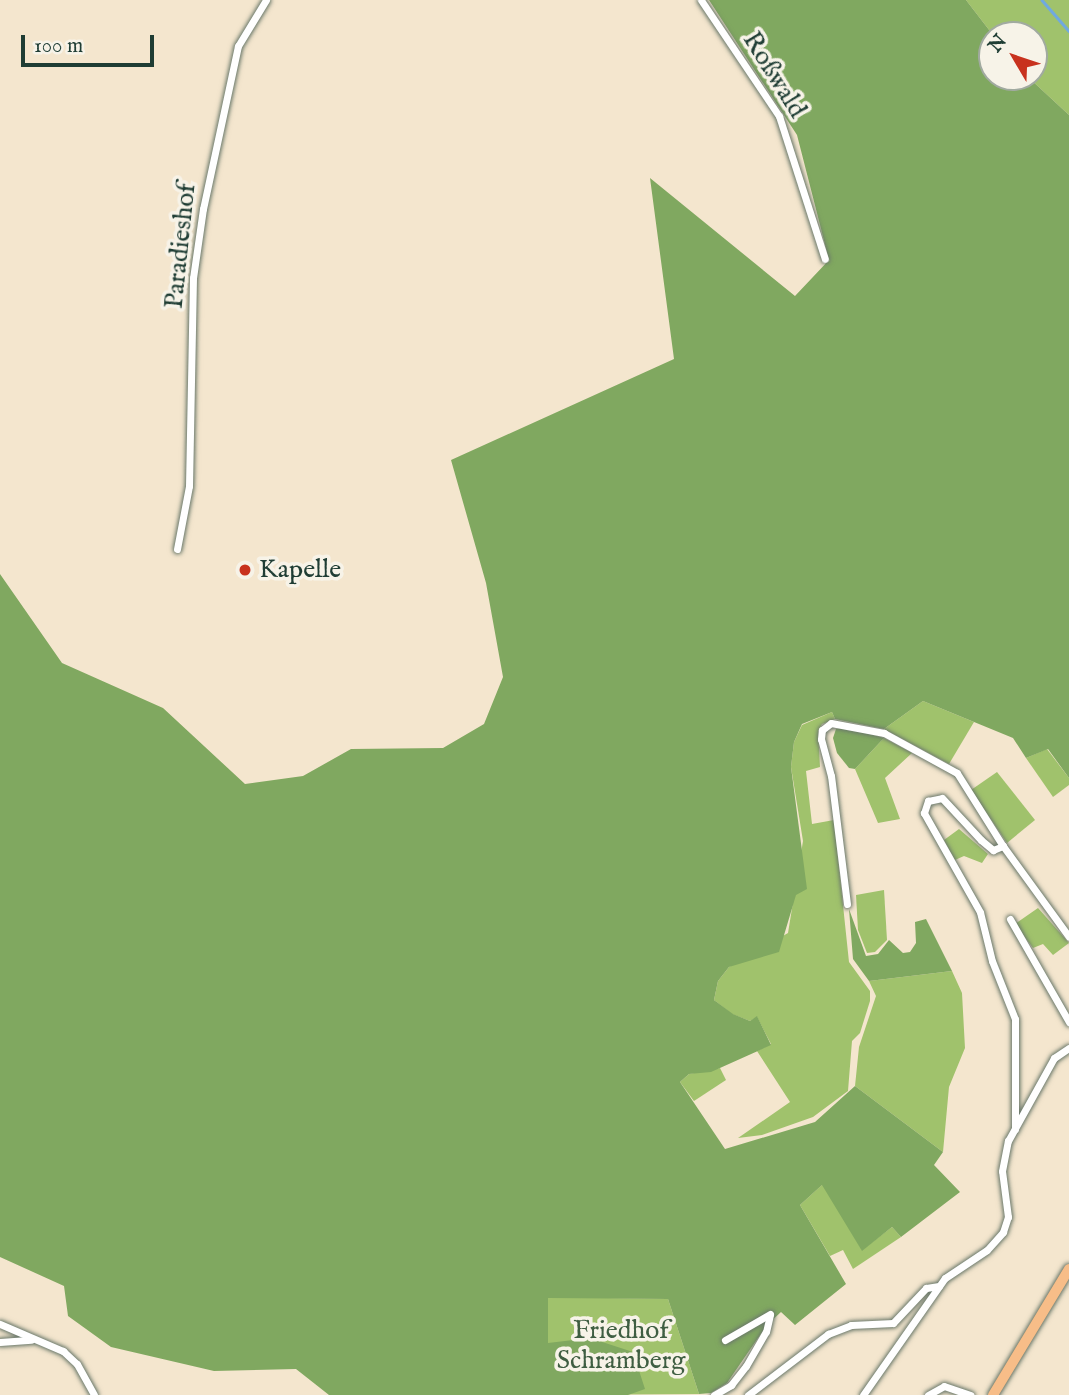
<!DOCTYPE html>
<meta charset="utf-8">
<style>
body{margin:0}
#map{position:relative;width:1069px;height:1395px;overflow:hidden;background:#f4e6ce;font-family:"IM FELL English",serif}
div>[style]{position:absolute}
.green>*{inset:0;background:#a0c26c}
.forest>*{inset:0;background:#80a860}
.stream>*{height:2.5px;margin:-1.25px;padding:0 1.25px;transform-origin:1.25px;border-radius:1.25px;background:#70a9df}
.roads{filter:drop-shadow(0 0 2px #6a786a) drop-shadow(0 0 2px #6a786a)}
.minor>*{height:7px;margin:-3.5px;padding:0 3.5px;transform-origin:3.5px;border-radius:3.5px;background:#fff}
.primary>*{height:10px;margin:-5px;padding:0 5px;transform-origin:5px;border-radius:5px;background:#f7bd88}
.dots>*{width:19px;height:19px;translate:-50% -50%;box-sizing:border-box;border:4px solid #f7f3e8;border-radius:50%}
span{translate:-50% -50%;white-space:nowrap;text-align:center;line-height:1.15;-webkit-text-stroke:7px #f7f3e8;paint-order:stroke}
.street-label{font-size:26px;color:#1f3d34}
.poi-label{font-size:26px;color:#1f3d34}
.left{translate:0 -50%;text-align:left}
.park-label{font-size:26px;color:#3f5e42}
.north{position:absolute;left:978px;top:21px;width:70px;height:70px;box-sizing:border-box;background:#f7f3e8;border:2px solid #a1aaa0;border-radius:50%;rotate:309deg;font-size:19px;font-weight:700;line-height:28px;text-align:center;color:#1f3d34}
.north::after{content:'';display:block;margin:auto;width:24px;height:32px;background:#c8321e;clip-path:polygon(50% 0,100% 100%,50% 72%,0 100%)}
.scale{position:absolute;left:21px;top:35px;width:133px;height:32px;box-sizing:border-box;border:4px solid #1f3d34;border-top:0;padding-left:9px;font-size:21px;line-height:24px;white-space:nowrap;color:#1f3d34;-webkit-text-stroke:5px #f7f3e8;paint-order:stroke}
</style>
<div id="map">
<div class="green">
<i style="clip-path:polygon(966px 0,1069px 0,1069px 115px,1028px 77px,1034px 77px,1034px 35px,993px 35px)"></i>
<i style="clip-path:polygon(923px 701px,974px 722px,949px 764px,884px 729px)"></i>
<i style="clip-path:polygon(832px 712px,835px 719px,822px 724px,818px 731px,820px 767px,806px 771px,812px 824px,834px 820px,849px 962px,870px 991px,870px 1001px,860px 1033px,852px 1041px,848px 1091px,813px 1117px,762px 1135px,738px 1138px,790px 1102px,757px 1051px,771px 1044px,757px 1017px,750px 1021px,732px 1014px,714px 1000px,718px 981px,729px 967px,788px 933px,803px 841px,791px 767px,794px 742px,802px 725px)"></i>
<i style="clip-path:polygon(884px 738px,912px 753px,885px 778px,900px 819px,878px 823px,855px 769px)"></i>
<i style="clip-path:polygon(1047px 749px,1069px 778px,1069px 785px,1053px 797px,1026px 758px)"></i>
<i style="clip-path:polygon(997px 772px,1035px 820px,1007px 843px,971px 790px)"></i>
<i style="clip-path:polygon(959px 829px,988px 854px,982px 863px,964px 856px,955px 860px,944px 840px)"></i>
<i style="clip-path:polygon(884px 890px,887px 940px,875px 952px,867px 953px,858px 930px,856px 895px)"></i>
<i style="clip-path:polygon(1038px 908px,1069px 943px,1053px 955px,1043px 944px,1033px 948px,1015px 924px)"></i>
<i style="clip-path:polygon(952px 971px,962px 993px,965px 1048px,949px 1087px,943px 1152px,855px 1086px,859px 1047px,876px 996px,869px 981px)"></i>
<i style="clip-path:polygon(720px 1068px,726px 1080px,694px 1101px,680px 1082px,689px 1074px)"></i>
<i style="clip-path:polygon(823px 1184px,862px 1250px,892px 1227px,901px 1237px,853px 1269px,843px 1250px,830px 1256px,800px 1205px)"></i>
<i style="clip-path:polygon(548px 1297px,668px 1299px,699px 1394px,544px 1395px)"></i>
</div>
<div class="forest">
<i style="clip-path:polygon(709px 0,966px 0,993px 35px,992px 77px,1028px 77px,1069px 115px,1069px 778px,1048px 749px,1026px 758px,1013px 738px,923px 701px,884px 729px,835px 719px,832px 712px,802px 724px,794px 742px,791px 767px,807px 889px,796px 895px,779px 952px,729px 967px,718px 981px,714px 1000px,733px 1014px,750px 1021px,757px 1016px,771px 1045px,711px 1072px,689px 1074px,680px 1082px,725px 1149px,815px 1122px,855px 1086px,943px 1152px,934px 1165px,960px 1192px,901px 1237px,892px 1227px,862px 1251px,822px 1185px,800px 1205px,846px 1284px,795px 1325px,781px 1312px,767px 1325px,727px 1383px,711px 1393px,699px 1394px,668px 1299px,548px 1298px,548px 1343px,590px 1338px,633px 1352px,645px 1389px,628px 1395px,329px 1395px,296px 1369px,214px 1371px,111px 1347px,68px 1316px,64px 1286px,0 1257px,0 574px,62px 663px,163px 708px,245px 784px,303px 776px,351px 749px,443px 748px,484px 724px,503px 677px,486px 583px,451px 460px,674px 359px,650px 178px,795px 296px,829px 260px,797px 135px)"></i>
<i style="clip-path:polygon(844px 727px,884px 738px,855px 769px,849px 768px,837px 753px,833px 738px,836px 729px)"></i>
<i style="clip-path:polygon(849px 909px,866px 956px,878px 954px,889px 940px,903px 953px,910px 952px,916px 943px,915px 922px,926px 919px,952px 971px,869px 981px,853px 959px)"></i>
</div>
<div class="stream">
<i style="left:1042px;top:0;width:41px;rotate:48.9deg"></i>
</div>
<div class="roads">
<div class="minor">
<i style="left:701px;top:0;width:140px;rotate:56.1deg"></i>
<i style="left:779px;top:116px;width:150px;rotate:72.2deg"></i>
<i style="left:177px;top:549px;width:64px;rotate:-79.2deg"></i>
<i style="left:189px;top:486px;width:208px;rotate:-88.9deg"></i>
<i style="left:193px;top:278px;width:70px;rotate:-81.8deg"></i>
<i style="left:203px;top:209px;width:167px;rotate:-77.9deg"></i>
<i style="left:238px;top:46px;width:54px;rotate:-58.7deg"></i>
<i style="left:847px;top:904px;width:129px;rotate:-97.1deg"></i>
<i style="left:831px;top:776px;width:38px;rotate:-105deg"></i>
<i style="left:821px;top:739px;width:9px;rotate:-84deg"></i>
<i style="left:822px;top:730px;width:11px;rotate:-38deg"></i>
<i style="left:831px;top:723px;width:54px;rotate:10.7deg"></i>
<i style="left:884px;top:733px;width:83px;rotate:28.7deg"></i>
<i style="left:957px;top:773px;width:86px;rotate:57.8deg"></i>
<i style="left:1010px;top:919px;width:119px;rotate:60.2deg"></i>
<i style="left:1015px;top:1129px;width:110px;rotate:-90deg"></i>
<i style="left:1015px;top:1019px;width:62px;rotate:-111.6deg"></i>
<i style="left:992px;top:961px;width:50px;rotate:-103.8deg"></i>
<i style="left:980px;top:912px;width:114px;rotate:-119.5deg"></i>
<i style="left:924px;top:813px;width:13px;rotate:-72deg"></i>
<i style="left:928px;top:801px;width:14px;rotate:-12deg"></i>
<i style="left:942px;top:798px;width:57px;rotate:47.1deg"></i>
<i style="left:981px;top:840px;width:16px;rotate:40deg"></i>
<i style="left:993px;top:850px;width:11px;rotate:-22deg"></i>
<i style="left:1003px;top:846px;width:112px;rotate:54deg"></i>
<i style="left:0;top:1324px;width:69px;rotate:23.2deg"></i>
<i style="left:63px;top:1351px;width:19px;rotate:43deg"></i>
<i style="left:77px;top:1364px;width:35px;rotate:61deg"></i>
<i style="left:0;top:1342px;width:31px;rotate:-4deg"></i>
<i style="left:714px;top:1395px;width:20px;rotate:-30deg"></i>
<i style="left:731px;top:1385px;width:24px;rotate:-52deg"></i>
<i style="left:746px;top:1366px;width:39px;rotate:-60deg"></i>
<i style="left:766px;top:1332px;width:18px;rotate:-77deg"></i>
<i style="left:770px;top:1314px;width:52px;rotate:150deg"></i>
<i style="left:748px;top:1395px;width:101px;rotate:-37.3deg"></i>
<i style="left:828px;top:1334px;width:25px;rotate:-21deg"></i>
<i style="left:851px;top:1325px;width:42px;rotate:-2.7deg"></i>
<i style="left:893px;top:1323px;width:48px;rotate:-46.7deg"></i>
<i style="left:926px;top:1288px;width:13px;rotate:-9deg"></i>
<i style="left:863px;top:1395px;width:143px;rotate:-55deg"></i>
<i style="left:945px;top:1278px;width:50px;rotate:-33.7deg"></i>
<i style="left:987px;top:1250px;width:24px;rotate:-48deg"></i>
<i style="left:1003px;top:1232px;width:16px;rotate:-72deg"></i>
<i style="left:1008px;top:1217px;width:46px;rotate:-97.4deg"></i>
<i style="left:1002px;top:1171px;width:31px;rotate:-79deg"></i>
<i style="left:1008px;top:1141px;width:95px;rotate:-61deg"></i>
<i style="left:1054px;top:1058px;width:18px;rotate:-34deg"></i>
<i style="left:928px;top:1395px;width:18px;rotate:-29deg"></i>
<i style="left:944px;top:1386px;width:28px;rotate:19deg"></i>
</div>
<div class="primary">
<i style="left:993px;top:1395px;width:147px;rotate:-58.9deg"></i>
</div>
</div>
<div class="dots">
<i style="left:245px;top:570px;background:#c8321e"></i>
</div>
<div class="street-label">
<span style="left:774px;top:75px;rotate:58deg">Roßwald</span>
<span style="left:181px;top:246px;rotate:-84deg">Paradieshof</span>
</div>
<div class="poi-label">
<span class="left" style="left:259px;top:570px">Kapelle</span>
</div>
<div class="park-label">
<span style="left:621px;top:1346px">Friedhof<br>Schramberg</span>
</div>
<div class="north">N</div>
<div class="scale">100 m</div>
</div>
